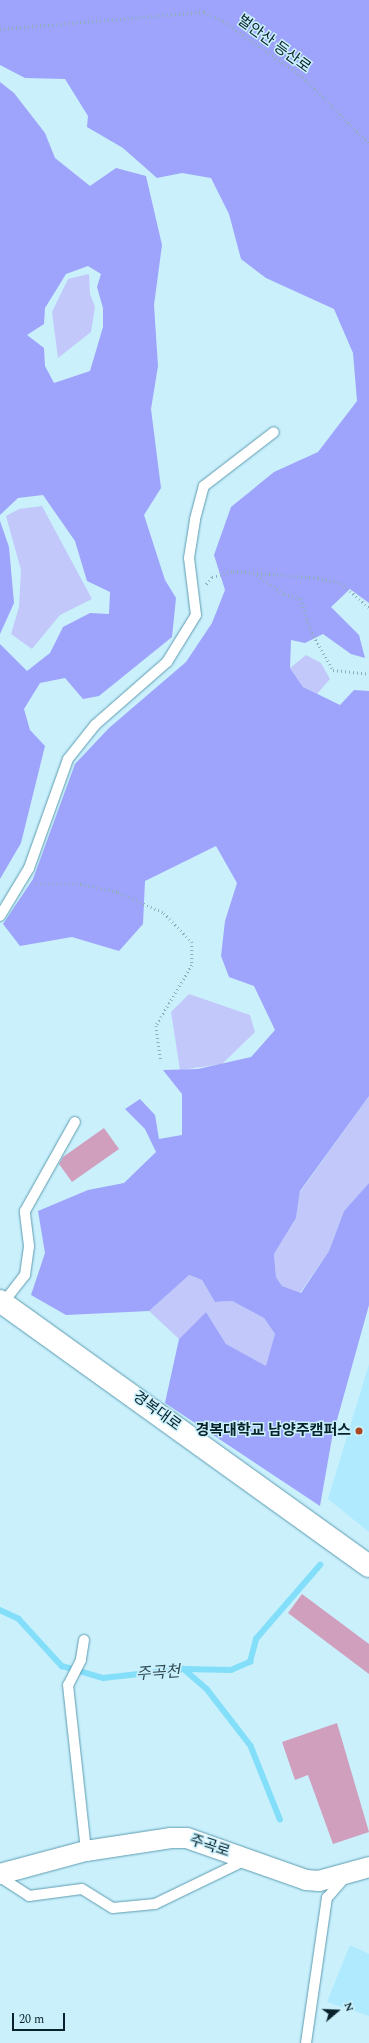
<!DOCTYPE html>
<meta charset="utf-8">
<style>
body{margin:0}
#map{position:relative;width:369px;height:2043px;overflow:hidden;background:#caf0fc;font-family:Spectral,"Noto Sans KR",serif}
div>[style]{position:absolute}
.built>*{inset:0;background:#b0eafe}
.green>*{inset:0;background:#c3c8fa}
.forest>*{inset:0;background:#9ea3fc}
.stream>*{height:5.5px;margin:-2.75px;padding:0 2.75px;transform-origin:2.75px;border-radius:2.75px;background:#83defa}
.building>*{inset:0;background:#d09fbe}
.path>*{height:2.5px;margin-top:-1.25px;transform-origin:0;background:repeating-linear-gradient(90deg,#8dafba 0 1px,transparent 0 4px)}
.roads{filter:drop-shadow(0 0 1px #5d9cb0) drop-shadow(0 0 1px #5d9cb0)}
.lane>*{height:10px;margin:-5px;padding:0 5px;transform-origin:5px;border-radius:5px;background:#fff}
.street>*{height:20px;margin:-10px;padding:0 10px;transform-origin:10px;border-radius:10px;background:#fff}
.secondary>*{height:22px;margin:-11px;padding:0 11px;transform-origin:11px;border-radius:11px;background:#fff}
.dots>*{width:11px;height:11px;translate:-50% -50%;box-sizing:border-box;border:2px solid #caf0fc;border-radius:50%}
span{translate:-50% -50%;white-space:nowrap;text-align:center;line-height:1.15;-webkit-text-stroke:3px #caf0fc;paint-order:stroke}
.street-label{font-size:15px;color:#07222a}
.poi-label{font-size:15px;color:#07222a;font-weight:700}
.right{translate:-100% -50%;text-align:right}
.water-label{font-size:16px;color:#304d56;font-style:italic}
.north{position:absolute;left:317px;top:1991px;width:40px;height:40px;-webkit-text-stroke:3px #caf0fc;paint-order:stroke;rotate:71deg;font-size:11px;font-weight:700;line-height:16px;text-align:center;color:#07222a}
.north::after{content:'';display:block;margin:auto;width:14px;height:18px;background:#07222a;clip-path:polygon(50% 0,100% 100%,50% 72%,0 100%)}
.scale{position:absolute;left:12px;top:2013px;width:53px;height:18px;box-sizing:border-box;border:2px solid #07222a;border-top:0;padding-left:5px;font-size:12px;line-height:14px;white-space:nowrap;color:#07222a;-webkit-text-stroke:3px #caf0fc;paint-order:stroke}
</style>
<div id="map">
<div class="built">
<i style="clip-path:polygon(369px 1364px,369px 1532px,328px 1499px)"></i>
<i style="clip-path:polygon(350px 1945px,369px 1954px,369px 2016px,327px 2002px)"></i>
</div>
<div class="green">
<i style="clip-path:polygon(89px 274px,90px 294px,95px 307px,91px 332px,58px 358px,52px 312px,68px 279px)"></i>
<i style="clip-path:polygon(42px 506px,92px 599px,60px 615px,32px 649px,11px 634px,19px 607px,21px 570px,6px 516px,19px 509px)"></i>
<i style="clip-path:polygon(306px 655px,321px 663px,330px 679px,317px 694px,303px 687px,290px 668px)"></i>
<i style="clip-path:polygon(189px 994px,250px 1015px,255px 1032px,222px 1064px,180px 1070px,171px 1012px)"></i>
<i style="clip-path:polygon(369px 1096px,369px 1183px,344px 1211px,329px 1251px,300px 1293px,282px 1286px,276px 1277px,274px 1254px,296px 1218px,300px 1192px)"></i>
<i style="clip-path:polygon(188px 1275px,202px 1280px,215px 1302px,232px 1301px,264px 1318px,275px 1334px,267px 1367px,226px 1344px,206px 1312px,179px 1339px,149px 1311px)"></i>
</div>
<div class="forest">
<i style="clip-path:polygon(0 0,369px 0,369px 603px,350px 589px,331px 607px,359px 635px,365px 658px,351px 654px,323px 634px,305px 643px,291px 640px,290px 668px,303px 687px,340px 705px,354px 690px,369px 691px,369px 1096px,300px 1191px,296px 1218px,274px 1254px,276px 1277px,282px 1286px,301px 1293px,329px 1251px,344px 1211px,369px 1183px,369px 1305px,332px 1438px,320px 1506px,165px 1403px,179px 1339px,206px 1312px,226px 1344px,266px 1366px,275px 1334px,264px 1318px,232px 1301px,215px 1302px,202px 1280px,189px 1275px,149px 1311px,66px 1315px,31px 1295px,45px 1253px,38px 1211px,88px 1190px,124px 1183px,156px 1152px,145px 1129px,125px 1109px,140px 1099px,155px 1115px,159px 1139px,182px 1135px,182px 1094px,163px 1070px,198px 1069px,251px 1057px,275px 1030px,254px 986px,229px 977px,221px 956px,225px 921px,237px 883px,216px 846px,145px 881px,143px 924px,119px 951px,72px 937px,20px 946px,3px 924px,33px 879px,75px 764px,109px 728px,186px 662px,212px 623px,225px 590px,214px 555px,231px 507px,274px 472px,318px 452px,357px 401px,353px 353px,334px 309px,266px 278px,241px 259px,229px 214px,211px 178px,182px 173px,157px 178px,123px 148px,87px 127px,88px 116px,65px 79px,25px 78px,0 65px)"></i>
<i style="clip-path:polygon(evenodd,0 82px,14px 93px,45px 133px,55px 158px,90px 186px,116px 168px,146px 176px,162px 245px,154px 305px,158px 366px,151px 409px,161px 488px,144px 515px,165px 580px,176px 598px,172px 637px,99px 696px,83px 699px,65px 678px,40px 683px,24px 709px,30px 730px,45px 746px,21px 843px,0 879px,0 644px,27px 671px,50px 653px,63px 627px,90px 613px,109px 614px,110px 592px,87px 581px,75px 541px,43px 495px,18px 498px,0 515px,0 82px,88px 266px,101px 274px,97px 287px,103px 308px,103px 327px,90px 371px,54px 383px,45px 366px,44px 348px,27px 335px,44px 324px,45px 308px,66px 274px,88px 266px)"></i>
<i style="clip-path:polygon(0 521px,9px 547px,14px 603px,0 634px)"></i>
</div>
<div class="stream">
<i style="left:0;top:1610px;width:21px;rotate:25deg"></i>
<i style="left:19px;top:1619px;width:64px;rotate:47.5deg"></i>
<i style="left:62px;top:1666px;width:43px;rotate:16.3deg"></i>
<i style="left:103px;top:1678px;width:81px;rotate:-6.3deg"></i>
<i style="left:184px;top:1669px;width:30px;rotate:41deg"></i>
<i style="left:207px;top:1689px;width:72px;rotate:52.3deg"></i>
<i style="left:251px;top:1746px;width:79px;rotate:68.3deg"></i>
<i style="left:184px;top:1669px;width:47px;rotate:1.2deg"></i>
<i style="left:231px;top:1670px;width:21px;rotate:-23deg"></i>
<i style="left:250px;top:1662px;width:24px;rotate:-75deg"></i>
<i style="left:256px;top:1639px;width:98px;rotate:-49.1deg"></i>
</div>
<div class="building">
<i style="clip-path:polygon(104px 1128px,119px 1149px,72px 1182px,59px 1164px,63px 1157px)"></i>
<i style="clip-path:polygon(302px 1594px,369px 1644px,369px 1674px,288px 1613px)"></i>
<i style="clip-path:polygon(337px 1723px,369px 1832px,333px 1844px,308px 1775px,295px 1780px,282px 1742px)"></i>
</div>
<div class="path">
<i style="left:0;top:29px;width:205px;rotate:-4.8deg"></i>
<i style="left:204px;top:12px;width:21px;rotate:25deg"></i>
<i style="left:223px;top:21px;width:98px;rotate:35deg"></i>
<i style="left:303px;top:77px;width:93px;rotate:45deg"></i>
<i style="left:257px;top:575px;width:33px;rotate:35deg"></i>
<i style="left:284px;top:594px;width:18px;rotate:16deg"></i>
<i style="left:301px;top:599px;width:31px;rotate:73deg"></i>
<i style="left:310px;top:629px;width:47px;rotate:60.7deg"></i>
<i style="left:333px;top:670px;width:36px;rotate:6deg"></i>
<i style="left:206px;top:584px;width:9px;rotate:-49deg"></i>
<i style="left:212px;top:577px;width:22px;rotate:-16deg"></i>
<i style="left:233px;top:571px;width:85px;rotate:4.7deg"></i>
<i style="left:318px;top:578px;width:24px;rotate:12deg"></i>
<i style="left:341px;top:583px;width:37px;rotate:41deg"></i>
<i style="left:36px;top:884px;width:45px"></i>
<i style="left:81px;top:884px;width:38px;rotate:12deg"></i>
<i style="left:118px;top:892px;width:51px;rotate:24.5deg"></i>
<i style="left:164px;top:913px;width:40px;rotate:46deg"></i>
<i style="left:192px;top:942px;width:23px;rotate:90deg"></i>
<i style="left:192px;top:965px;width:71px;rotate:120.5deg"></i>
<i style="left:156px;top:1026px;width:36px;rotate:82deg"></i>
</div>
<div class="roads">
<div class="lane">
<i style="left:0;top:916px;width:56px;rotate:-58.9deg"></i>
<i style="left:29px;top:868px;width:116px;rotate:-70.3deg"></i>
<i style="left:68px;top:759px;width:43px;rotate:-51.5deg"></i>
<i style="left:95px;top:725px;width:96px;rotate:-41.2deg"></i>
<i style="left:167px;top:662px;width:55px;rotate:-58.3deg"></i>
<i style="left:196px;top:615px;width:57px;rotate:-97deg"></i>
<i style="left:189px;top:558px;width:39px;rotate:-81deg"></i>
<i style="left:195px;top:519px;width:34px;rotate:-75deg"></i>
<i style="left:204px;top:486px;width:88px;rotate:-37.6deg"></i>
<i style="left:3px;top:1303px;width:36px;rotate:-52deg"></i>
<i style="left:25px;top:1275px;width:29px;rotate:-82deg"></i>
<i style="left:29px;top:1246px;width:35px;rotate:-97deg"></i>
<i style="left:25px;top:1211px;width:102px;rotate:-60.7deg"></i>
<i style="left:84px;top:1640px;width:20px;rotate:99deg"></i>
<i style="left:81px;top:1660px;width:28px;rotate:117deg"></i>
<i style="left:68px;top:1685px;width:167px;rotate:83.8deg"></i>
<i style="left:0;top:1877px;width:35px;rotate:33deg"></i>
<i style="left:29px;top:1896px;width:53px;rotate:-7.5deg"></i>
<i style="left:82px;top:1889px;width:36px;rotate:32deg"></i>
<i style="left:113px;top:1908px;width:42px;rotate:-5.4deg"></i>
<i style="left:155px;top:1904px;width:101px;rotate:-25.8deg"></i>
<i style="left:306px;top:2043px;width:147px;rotate:-81.8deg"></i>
<i style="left:327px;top:1898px;width:29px;rotate:-49deg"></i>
</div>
<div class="street">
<i style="left:0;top:1874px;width:89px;rotate:-15deg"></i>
<i style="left:86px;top:1851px;width:86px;rotate:-8.7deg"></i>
<i style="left:171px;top:1838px;width:16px"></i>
<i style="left:187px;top:1838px;width:126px;rotate:19.4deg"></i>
<i style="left:306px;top:1880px;width:13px;rotate:4deg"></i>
<i style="left:319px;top:1881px;width:52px;rotate:-15.6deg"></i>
</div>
<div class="secondary">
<i style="left:0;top:1301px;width:454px;rotate:35.7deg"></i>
</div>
</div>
<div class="dots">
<i style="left:359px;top:1431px;background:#ac461e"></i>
</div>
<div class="street-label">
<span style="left:274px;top:44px;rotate:36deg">벌안산 등산로</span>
<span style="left:157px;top:1411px;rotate:36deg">경복대로</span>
<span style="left:210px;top:1846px;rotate:18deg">주곡로</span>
</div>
<div class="poi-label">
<span class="right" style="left:351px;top:1431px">경복대학교 남양주캠퍼스</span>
</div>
<div class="water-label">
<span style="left:158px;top:1673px;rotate:-4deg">주곡천</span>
</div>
<div class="north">N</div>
<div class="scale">20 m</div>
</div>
